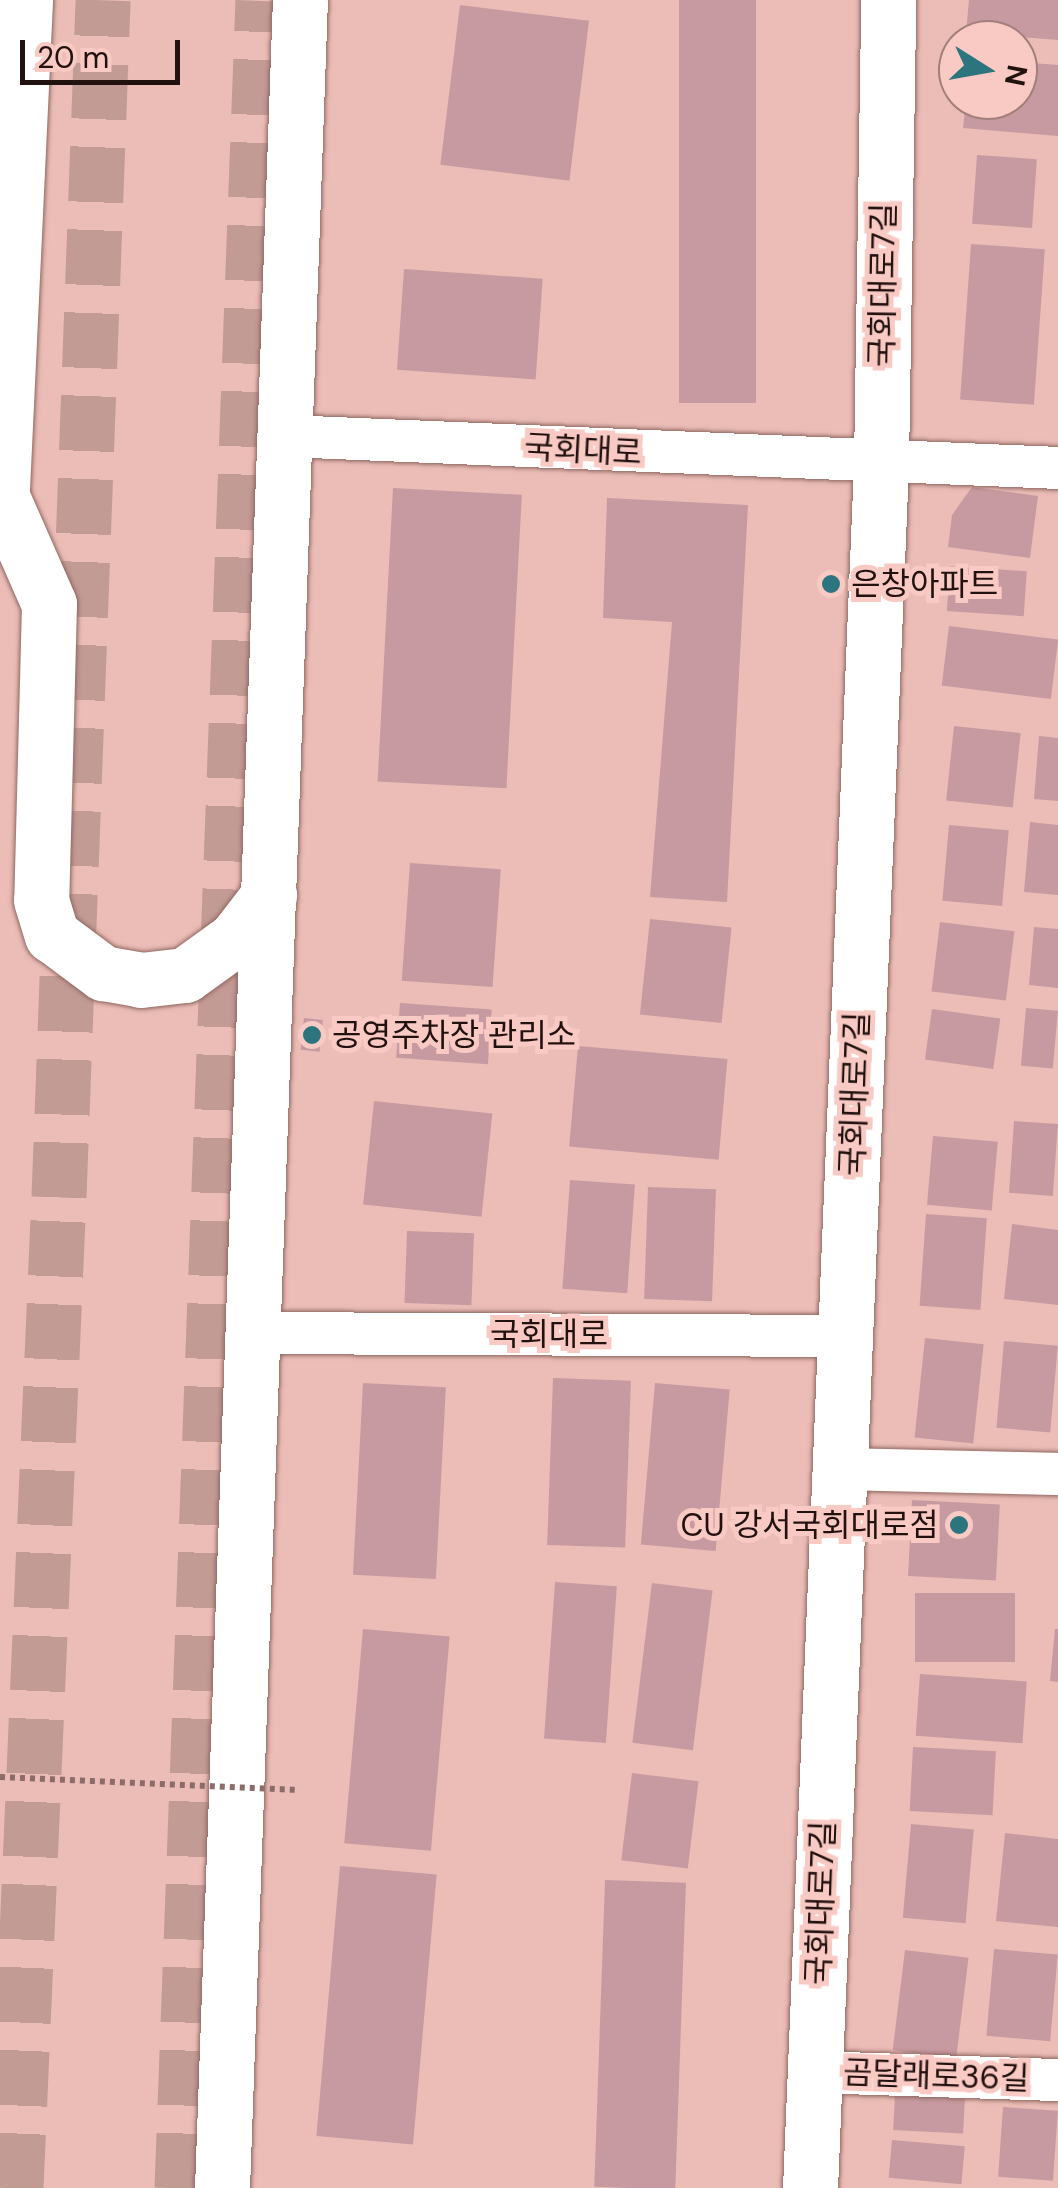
<!DOCTYPE html>
<meta charset="utf-8">
<style>
body{margin:0}
#map{position:relative;width:1058px;height:2188px;overflow:hidden;background:#ebbdb6;font-family:"DM Sans","Noto Sans KR",sans-serif}
div>[style]{position:absolute}
.building>*{inset:0;background:#c79aa1;transform-origin:0 0}
.highway-tunnel>*{height:55px;margin-top:-27.5px;transform-origin:0;background:repeating-linear-gradient(90deg,#c39b95 0 55px,transparent 0 83px)}
.roads{filter:drop-shadow(0 0 2px #906761) drop-shadow(0 0 2px #906761)}
.street>*{height:42px;margin:-21px;padding:0 21px;transform-origin:21px;border-radius:21px;background:#fff}
.secondary>*{height:55px;margin:-27.5px;padding:0 27.5px;transform-origin:27.5px;border-radius:27.5px;background:#fff}
.primary>*{height:55px;margin:-27.5px;padding:0 27.5px;transform-origin:27.5px;border-radius:27.5px;background:#fff}
.path-bridge>*{height:6px;margin-top:-3px;transform-origin:0;background:repeating-linear-gradient(90deg,#8c6c68 0 5px,transparent 0 10px)}
.dots>*{width:28px;height:28px;translate:-50% -50%;box-sizing:border-box;border:5px solid #f9c9c3;border-radius:50%}
span{translate:-50% -50%;white-space:nowrap;text-align:center;line-height:1.15;-webkit-text-stroke:10px #f9c9c3;paint-order:stroke}
.street-label{font-size:32px;color:#21110f}
.poi-label{font-size:32px;color:#21110f}
.left{translate:0 -50%;text-align:left}
.right{translate:-100% -50%;text-align:right}
.north{position:absolute;left:938px;top:20px;width:100px;height:100px;box-sizing:border-box;background:#f9c9c3;border:2px solid #a37f7b;border-radius:50%;rotate:101deg;font-size:28px;font-weight:700;line-height:40px;text-align:center;color:#21110f}
.north::after{content:'';display:block;margin:auto;width:35px;height:45px;background:#2c747e;clip-path:polygon(50% 0,100% 100%,50% 72%,0 100%)}
.scale{position:absolute;left:20px;top:40px;width:160px;height:45px;box-sizing:border-box;border:5px solid #21110f;border-top:0;padding-left:12px;font-size:30px;line-height:35px;white-space:nowrap;color:#21110f;-webkit-text-stroke:8px #f9c9c3;paint-order:stroke}
</style>
<div id="map">
<div class="building">
<i style="left:679px;top:0;width:77px;height:403px"></i>
<i style="clip-path:polygon(969px 0,1058px 0,1058px 40px,966px 33px)"></i>
<i style="left:460px;top:5px;width:130px;height:161px;rotate:7deg"></i>
<i style="clip-path:polygon(1018px 62px,1058px 65px,1058px 136px,963px 128px,966px 100px,1018px 100px)"></i>
<i style="left:977px;top:155px;width:60px;height:69px;rotate:4deg"></i>
<i style="left:971px;top:244px;width:74px;height:156px;rotate:4deg"></i>
<i style="left:404px;top:269px;width:139px;height:101px;rotate:4deg"></i>
<i style="clip-path:polygon(972px 487px,1038px 496px,1030px 558px,948px 547px,952px 515px)"></i>
<i style="left:393px;top:488px;width:129px;height:294px;rotate:3deg"></i>
<i style="clip-path:polygon(607px 498px,748px 505px,727px 902px,650px 897px,672px 622px,603px 618px)"></i>
<i style="left:950px;top:566px;width:77px;height:45px;rotate:4deg"></i>
<i style="left:949px;top:626px;width:110px;height:60px;rotate:7deg"></i>
<i style="left:954px;top:726px;width:67px;height:75px;rotate:6deg"></i>
<i style="clip-path:polygon(1039px 736px,1058px 738px,1058px 801px,1034px 799px)"></i>
<i style="clip-path:polygon(1030px 822px,1058px 825px,1058px 895px,1024px 892px)"></i>
<i style="left:949px;top:825px;width:60px;height:76px;rotate:5deg"></i>
<i style="left:410px;top:863px;width:91px;height:118px;rotate:4deg"></i>
<i style="left:650px;top:919px;width:82px;height:96px;rotate:6deg"></i>
<i style="left:940px;top:922px;width:75px;height:70px;rotate:7deg"></i>
<i style="clip-path:polygon(1034px 927px,1058px 929px,1058px 988px,1029px 985px)"></i>
<i style="left:400px;top:1003px;width:92px;height:55px;rotate:4deg"></i>
<i style="left:1026px;top:1008px;width:32px;height:58px;rotate:5deg"></i>
<i style="left:932px;top:1009px;width:69px;height:51px;rotate:8deg"></i>
<i style="left:304px;top:1018px;width:19px;height:32px;rotate:6deg"></i>
<i style="left:578px;top:1046px;width:150px;height:101px;rotate:5deg"></i>
<i style="left:374px;top:1101px;width:119px;height:104px;rotate:6deg"></i>
<i style="left:1014px;top:1121px;width:44px;height:72px;rotate:4deg"></i>
<i style="left:933px;top:1136px;width:65px;height:69px;rotate:5deg"></i>
<i style="left:570px;top:1180px;width:65px;height:109px;rotate:4deg"></i>
<i style="left:648px;top:1187px;width:68px;height:112px;rotate:2deg"></i>
<i style="left:926px;top:1214px;width:61px;height:92px;rotate:4deg"></i>
<i style="clip-path:polygon(1012px 1224px,1058px 1230px,1058px 1305px,1004px 1299px)"></i>
<i style="left:407px;top:1231px;width:67px;height:72px;rotate:2deg"></i>
<i style="left:925px;top:1338px;width:59px;height:100px;rotate:6deg"></i>
<i style="left:1004px;top:1341px;width:54px;height:87px;rotate:5deg"></i>
<i style="left:553px;top:1378px;width:78px;height:167px;rotate:2deg"></i>
<i style="left:363px;top:1383px;width:83px;height:192px;rotate:3deg"></i>
<i style="left:655px;top:1383px;width:75px;height:162px;rotate:5deg"></i>
<i style="left:912px;top:1500px;width:88px;height:76px;rotate:3deg"></i>
<i style="left:555px;top:1582px;width:62px;height:157px;rotate:4deg"></i>
<i style="left:652px;top:1583px;width:61px;height:161px;rotate:7deg"></i>
<i style="left:1015px;top:1593px;width:69px;height:100px;rotate:90deg"></i>
<i style="left:363px;top:1629px;width:87px;height:215px;rotate:5deg"></i>
<i style="clip-path:polygon(1055px 1629px,1058px 1629px,1058px 1682px,1050px 1681px)"></i>
<i style="left:920px;top:1674px;width:107px;height:62px;rotate:4deg"></i>
<i style="left:913px;top:1747px;width:83px;height:64px;rotate:3deg"></i>
<i style="left:632px;top:1773px;width:67px;height:88px;rotate:7deg"></i>
<i style="left:911px;top:1824px;width:63px;height:94px;rotate:5deg"></i>
<i style="clip-path:polygon(1005px 1833px,1058px 1839px,1058px 1927px,996px 1921px)"></i>
<i style="left:340px;top:1866px;width:97px;height:271px;rotate:5deg"></i>
<i style="left:605px;top:1880px;width:81px;height:307px;rotate:2deg"></i>
<i style="left:994px;top:1949px;width:64px;height:87px;rotate:5deg"></i>
<i style="left:905px;top:1950px;width:64px;height:101px;rotate:7deg"></i>
<i style="left:895px;top:2095px;width:70px;height:35px;rotate:3deg"></i>
<i style="left:1003px;top:2107px;width:55px;height:70px;rotate:4deg"></i>
<i style="left:892px;top:2140px;width:73px;height:38px;rotate:5deg"></i>
</div>
<div class="highway-tunnel">
<i style="left:16px;top:2188px;width:992px;rotate:-87.52deg"></i>
<i style="left:59px;top:1197px;width:1198px;rotate:-87.89deg"></i>
<i style="left:182px;top:2188px;width:2189px;rotate:-87.88deg"></i>
</div>
<div class="roads">
<div class="street">
<i style="left:286px;top:436px;width:773px;rotate:2.37deg"></i>
<i style="left:254px;top:1333px;width:591px;rotate:0.29deg"></i>
<i style="left:839px;top:1469px;width:219px;rotate:1.3deg"></i>
<i style="left:814px;top:2072px;width:244px;rotate:1.9deg"></i>
</div>
<div class="secondary">
<i style="left:810px;top:2188px;width:1725px;rotate:-87.64deg"></i>
<i style="left:881px;top:464px;width:464px;rotate:-89.1deg"></i>
</div>
<div class="primary">
<i style="left:2px;top:497px;width:117px;rotate:66.3deg"></i>
<i style="left:49px;top:604px;width:296px;rotate:91.5deg"></i>
<i style="left:41px;top:900px;width:37px;rotate:73deg"></i>
<i style="left:52px;top:935px;width:64px;rotate:36.7deg"></i>
<i style="left:103px;top:973px;width:39px;rotate:10deg"></i>
<i style="left:141px;top:980px;width:44px;rotate:-6.5deg"></i>
<i style="left:185px;top:975px;width:62px;rotate:-35.8deg"></i>
<i style="left:235px;top:939px;width:56px;rotate:-52.3deg"></i>
<i style="left:0;top:531px;width:532px;rotate:-87.3deg"></i>
<i style="left:222px;top:2188px;width:2189px;rotate:-87.96deg"></i>
</div>
</div>
<div class="path-bridge">
<i style="left:0;top:1777px;width:299px;rotate:2.5deg"></i>
</div>
<div class="dots">
<i style="left:831px;top:584px;background:#2c747e"></i>
<i style="left:312px;top:1035px;background:#2c747e"></i>
<i style="left:959px;top:1525px;background:#2c747e"></i>
</div>
<div class="street-label">
<span style="left:883px;top:285px;rotate:-89deg">국회대로7길</span>
<span style="left:583px;top:450px;rotate:3deg">국회대로</span>
<span style="left:855px;top:1094px;rotate:-88deg">국회대로7길</span>
<span style="left:549px;top:1334px">국회대로</span>
<span style="left:821px;top:1903px;rotate:-88deg">국회대로7길</span>
<span style="left:936px;top:2076px;rotate:2deg">곰달래로36길</span>
</div>
<div class="poi-label">
<span class="left" style="left:851px;top:584px">은창아파트</span>
<span class="left" style="left:332px;top:1035px">공영주차장 관리소</span>
<span class="right" style="left:939px;top:1525px">CU 강서국회대로점</span>
</div>
<div class="north">N</div>
<div class="scale">20 m</div>
</div>
